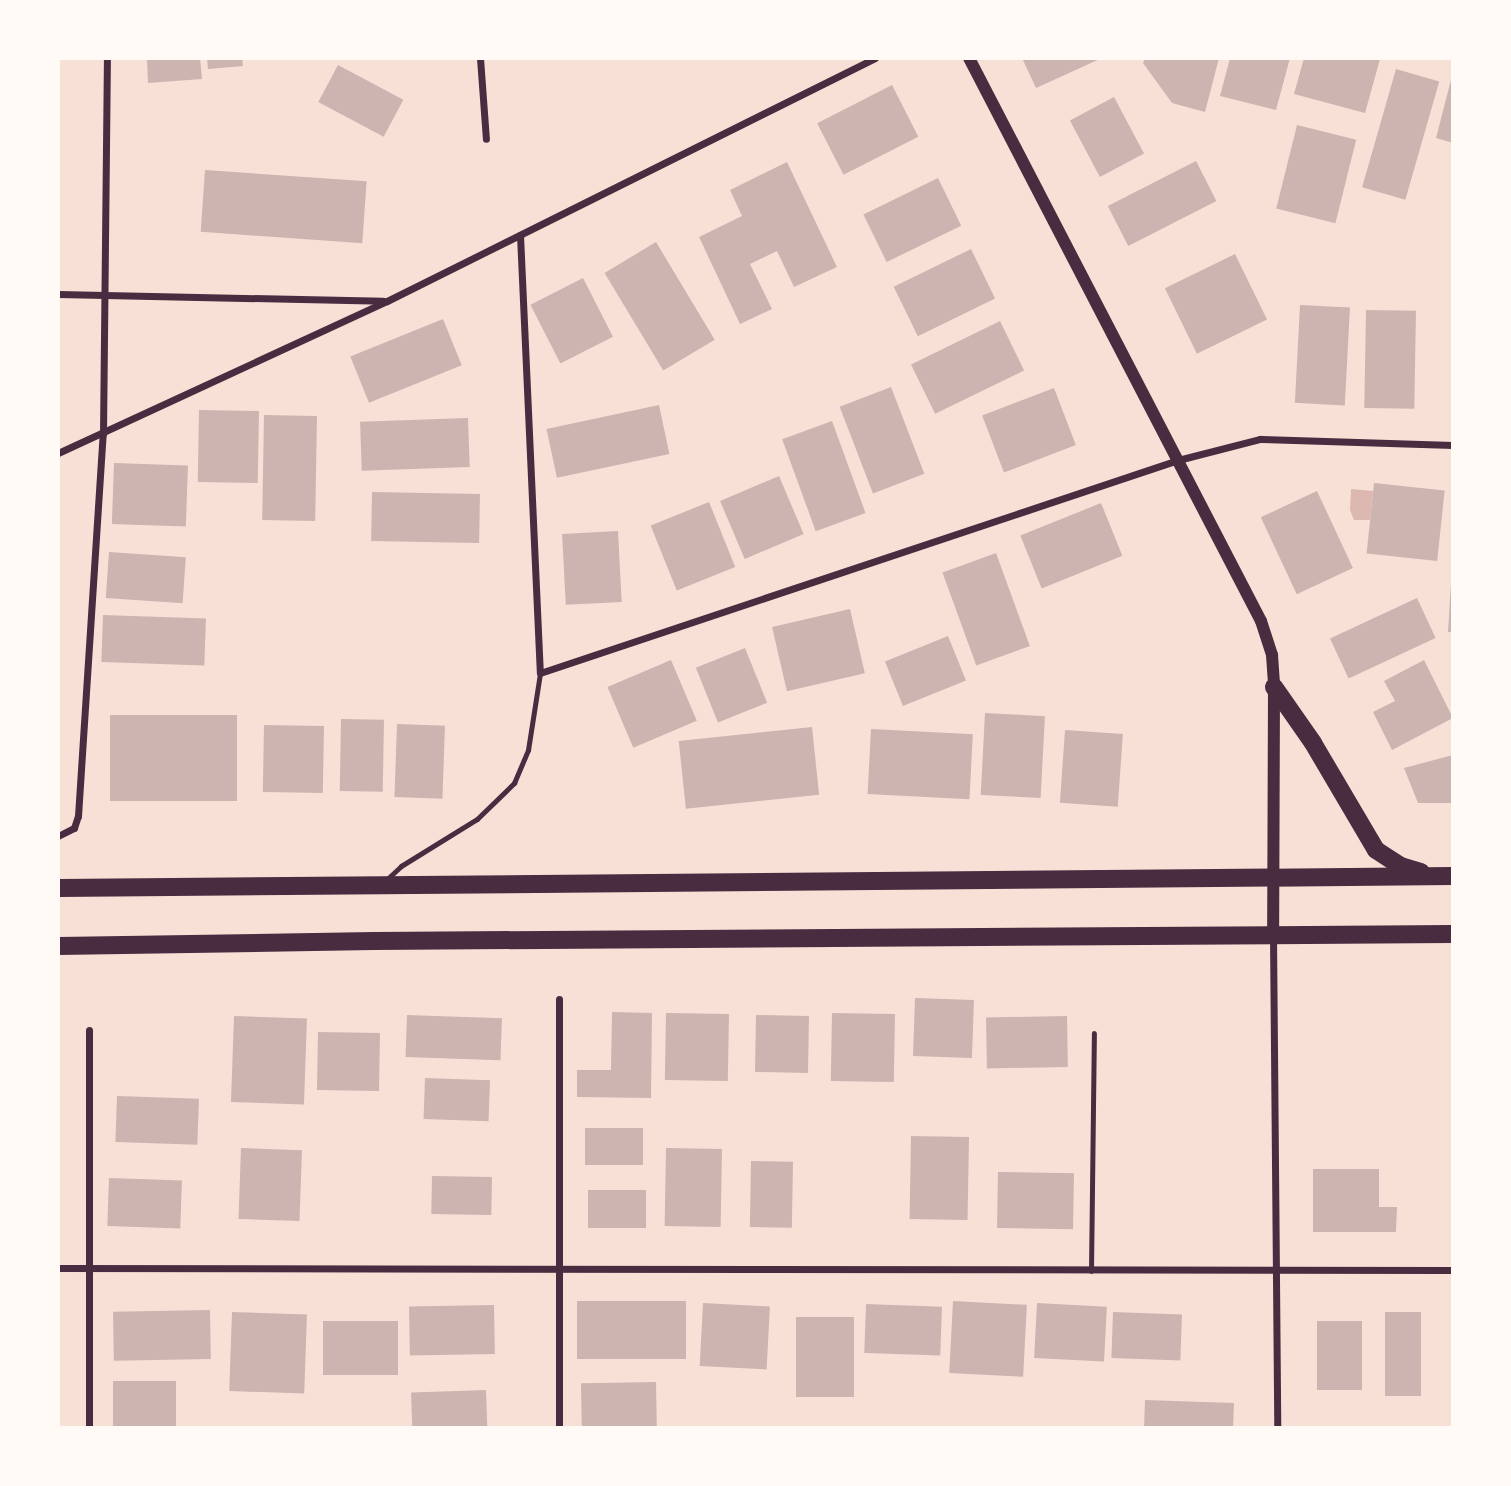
<!DOCTYPE html>
<style>
body{margin:0}
#map{position:relative;width:1511px;height:1486px;overflow:hidden;background:#f7e1d7;font-family:"Alegreya Sans",sans-serif}
div>[style]{position:absolute}
.water>*{inset:0;background:#dcb8b0}
.building>*{inset:0;background:#ccb4b1;transform-origin:0 0}
.service>*{height:5px;margin:-2.5px;padding:0 2.5px;transform-origin:2.5px;border-radius:2.5px;background:#4a2c40}
.minor>*{height:7px;margin:-3.5px;padding:0 3.5px;transform-origin:3.5px;border-radius:3.5px;background:#4a2c40}
.tertiary>*{height:12px;margin:-6px;padding:0 6px;transform-origin:6px;border-radius:6px;background:#4a2c40}
.primary>*{height:18px;margin:-9px;padding:0 9px;transform-origin:9px;border-radius:9px;background:#4a2c40}
span{translate:-50% -50%;white-space:nowrap;text-align:center;line-height:1.15;-webkit-text-stroke:7px #fffaf5;paint-order:stroke}
.frame{position:absolute;inset:0;border:60px solid #fffaf5;pointer-events:none}
</style>
<div id="map">
<div class="water">
<i style="clip-path:polygon(1351px 489px,1373px 491px,1370px 520px,1354px 520px,1350px 510px)"></i>
</div>
<div class="building">
<i style="clip-path:polygon(147px 58px,200px 58px,202px 79px,148px 83px)"></i>
<i style="clip-path:polygon(207px 58px,242px 58px,243px 66px,208px 69px)"></i>
<i style="clip-path:polygon(1022px 58px,1102px 58px,1036px 88px)"></i>
<i style="clip-path:polygon(1145px 58px,1219px 58px,1205px 112px,1172px 103px,1143px 63px)"></i>
<i style="clip-path:polygon(1230px 58px,1290px 58px,1276px 110px,1220px 96px)"></i>
<i style="clip-path:polygon(1304px 58px,1380px 59px,1365px 113px,1294px 94px)"></i>
<i style="left:338px;top:65px;width:74px;height:42px;rotate:28deg"></i>
<i style="left:1396px;top:69px;width:45px;height:123px;rotate:16deg"></i>
<i style="clip-path:polygon(1452px 76px,1453px 76px,1453px 143px,1436px 138px)"></i>
<i style="left:892px;top:85px;width:58px;height:84px;rotate:63deg"></i>
<i style="left:1114px;top:97px;width:64px;height:50px;rotate:62deg"></i>
<i style="left:1297px;top:125px;width:61px;height:86px;rotate:14deg"></i>
<i style="left:1196px;top:161px;width:45px;height:99px;rotate:63deg"></i>
<i style="clip-path:polygon(787px 162px,837px 267px,794px 287px,777px 251px,750px 264px,772px 309px,740px 324px,699px 237px,742px 216px,730px 190px)"></i>
<i style="left:205px;top:170px;width:162px;height:62px;rotate:4deg"></i>
<i style="left:938px;top:178px;width:53px;height:83px;rotate:64deg"></i>
<i style="left:656px;top:242px;width:114px;height:60px;rotate:59deg"></i>
<i style="left:971px;top:249px;width:55px;height:86px;rotate:64deg"></i>
<i style="left:1235px;top:254px;width:73px;height:78px;rotate:64deg"></i>
<i style="left:583px;top:278px;width:66px;height:59px;rotate:63deg"></i>
<i style="left:1300px;top:305px;width:50px;height:98px;rotate:3deg"></i>
<i style="left:1366px;top:310px;width:50px;height:98px;rotate:1deg"></i>
<i style="left:443px;top:319px;width:50px;height:100px;rotate:68deg"></i>
<i style="left:1000px;top:321px;width:55px;height:99px;rotate:64deg"></i>
<i style="left:891px;top:387px;width:93px;height:55px;rotate:69deg"></i>
<i style="left:1054px;top:388px;width:61px;height:77px;rotate:69deg"></i>
<i style="left:659px;top:405px;width:50px;height:115px;rotate:78deg"></i>
<i style="left:259px;top:411px;width:72px;height:60px;rotate:91deg"></i>
<i style="left:264px;top:415px;width:53px;height:105px;rotate:1deg"></i>
<i style="left:468px;top:418px;width:49px;height:108px;rotate:88deg"></i>
<i style="left:832px;top:421px;width:98px;height:53px;rotate:70deg"></i>
<i style="left:114px;top:463px;width:74px;height:61px;rotate:2deg"></i>
<i style="left:779px;top:476px;width:63px;height:64px;rotate:67deg"></i>
<i style="left:1374px;top:483px;width:71px;height:71px;rotate:6deg"></i>
<i style="left:1317px;top:491px;width:85px;height:62px;rotate:65deg"></i>
<i style="left:372px;top:492px;width:108px;height:49px;rotate:1deg"></i>
<i style="left:709px;top:502px;width:70px;height:63px;rotate:68deg"></i>
<i style="left:1101px;top:503px;width:57px;height:87px;rotate:68deg"></i>
<i style="left:618px;top:531px;width:71px;height:56px;rotate:87deg"></i>
<i style="left:109px;top:552px;width:77px;height:46px;rotate:4deg"></i>
<i style="left:996px;top:553px;width:99px;height:57px;rotate:70deg"></i>
<i style="clip-path:polygon(1451px 583px,1453px 584px,1453px 632px,1448px 632px)"></i>
<i style="left:1417px;top:598px;width:44px;height:96px;rotate:65deg"></i>
<i style="left:850px;top:609px;width:66px;height:80px;rotate:77deg"></i>
<i style="left:103px;top:615px;width:103px;height:47px;rotate:2deg"></i>
<i style="left:948px;top:636px;width:48px;height:68px;rotate:68deg"></i>
<i style="left:745px;top:648px;width:59px;height:53px;rotate:68deg"></i>
<i style="left:671px;top:660px;width:66px;height:69px;rotate:67deg"></i>
<i style="clip-path:polygon(1424px 660px,1453px 718px,1392px 750px,1373px 712px,1395px 701px,1384px 681px)"></i>
<i style="left:985px;top:713px;width:60px;height:82px;rotate:3deg"></i>
<i style="left:110px;top:715px;width:127px;height:86px"></i>
<i style="left:341px;top:719px;width:43px;height:72px;rotate:1deg"></i>
<i style="left:397px;top:724px;width:48px;height:73px;rotate:2deg"></i>
<i style="left:264px;top:725px;width:60px;height:67px;rotate:1deg"></i>
<i style="left:812px;top:727px;width:68px;height:134px;rotate:84deg"></i>
<i style="left:871px;top:729px;width:102px;height:65px;rotate:3deg"></i>
<i style="left:1065px;top:730px;width:58px;height:73px;rotate:4deg"></i>
<i style="clip-path:polygon(1453px 755px,1453px 803px,1418px 803px,1404px 768px)"></i>
<i style="left:915px;top:998px;width:59px;height:58px;rotate:2deg"></i>
<i style="clip-path:polygon(612px 1012px,652px 1013px,651px 1098px,577px 1097px,577px 1070px,611px 1070px)"></i>
<i style="left:666px;top:1013px;width:63px;height:67px;rotate:1deg"></i>
<i style="left:832px;top:1013px;width:63px;height:68px;rotate:1deg"></i>
<i style="left:407px;top:1015px;width:95px;height:42px;rotate:2deg"></i>
<i style="left:756px;top:1015px;width:53px;height:57px;rotate:1deg"></i>
<i style="left:234px;top:1016px;width:73px;height:86px;rotate:2deg"></i>
<i style="left:1067px;top:1016px;width:51px;height:81px;rotate:89deg"></i>
<i style="left:318px;top:1032px;width:62px;height:58px;rotate:1deg"></i>
<i style="left:425px;top:1078px;width:65px;height:41px;rotate:2deg"></i>
<i style="left:117px;top:1096px;width:82px;height:46px;rotate:2deg"></i>
<i style="left:585px;top:1128px;width:58px;height:37px"></i>
<i style="left:911px;top:1136px;width:58px;height:83px;rotate:1deg"></i>
<i style="left:241px;top:1148px;width:61px;height:71px;rotate:2deg"></i>
<i style="left:666px;top:1148px;width:56px;height:78px;rotate:1deg"></i>
<i style="left:751px;top:1161px;width:42px;height:66px;rotate:1deg"></i>
<i style="clip-path:polygon(1313px 1169px,1379px 1169px,1379px 1207px,1397px 1207px,1396px 1232px,1313px 1232px)"></i>
<i style="left:998px;top:1172px;width:76px;height:56px;rotate:1deg"></i>
<i style="left:432px;top:1176px;width:60px;height:38px;rotate:1deg"></i>
<i style="left:109px;top:1178px;width:73px;height:48px;rotate:2deg"></i>
<i style="left:588px;top:1190px;width:58px;height:38px"></i>
<i style="left:686px;top:1301px;width:58px;height:109px;rotate:90deg"></i>
<i style="left:953px;top:1301px;width:74px;height:72px;rotate:3deg"></i>
<i style="left:703px;top:1303px;width:67px;height:63px;rotate:3deg"></i>
<i style="left:1037px;top:1303px;width:70px;height:55px;rotate:3deg"></i>
<i style="left:866px;top:1304px;width:76px;height:49px;rotate:2deg"></i>
<i style="left:494px;top:1305px;width:49px;height:85px;rotate:89deg"></i>
<i style="left:210px;top:1310px;width:49px;height:97px;rotate:89deg"></i>
<i style="left:232px;top:1312px;width:75px;height:79px;rotate:2deg"></i>
<i style="left:1113px;top:1312px;width:69px;height:46px;rotate:2deg"></i>
<i style="left:1421px;top:1312px;width:84px;height:36px;rotate:90deg"></i>
<i style="left:796px;top:1317px;width:58px;height:80px"></i>
<i style="left:323px;top:1321px;width:75px;height:54px"></i>
<i style="left:1362px;top:1321px;width:69px;height:45px;rotate:90deg"></i>
<i style="left:176px;top:1381px;width:47px;height:63px;rotate:90deg"></i>
<i style="left:656px;top:1382px;width:46px;height:75px;rotate:89deg"></i>
<i style="left:486px;top:1390px;width:38px;height:75px;rotate:88deg"></i>
<i style="left:1145px;top:1400px;width:89px;height:28px;rotate:2deg"></i>
</div>
<div class="service">
<i style="left:385px;top:881px;width:22px;rotate:-43deg"></i>
<i style="left:401px;top:866px;width:89px;rotate:-31.7deg"></i>
<i style="left:477px;top:819px;width:52px;rotate:-44.2deg"></i>
<i style="left:514px;top:783px;width:36px;rotate:-67deg"></i>
<i style="left:528px;top:750px;width:78px;rotate:-81.1deg"></i>
<i style="left:1091px;top:1271px;width:238px;rotate:-89.3deg"></i>
</div>
<div class="minor">
<i style="left:480px;top:58px;width:81px;rotate:85.8deg"></i>
<i style="left:520px;top:235px;width:438px;rotate:87.4deg"></i>
<i style="left:540px;top:673px;width:673px;rotate:-18.46deg"></i>
<i style="left:1178px;top:460px;width:85px;rotate:-14.4deg"></i>
<i style="left:1260px;top:439px;width:193px;rotate:1.8deg"></i>
<i style="left:58px;top:294px;width:325px;rotate:1.2deg"></i>
<i style="left:58px;top:453px;width:362px;rotate:-24.8deg"></i>
<i style="left:387px;top:301px;width:545px;rotate:-26.47deg"></i>
<i style="left:58px;top:836px;width:18px;rotate:-27deg"></i>
<i style="left:74px;top:828px;width:13px;rotate:-72deg"></i>
<i style="left:78px;top:816px;width:383px;rotate:-86.3deg"></i>
<i style="left:103px;top:434px;width:376px;rotate:-89.4deg"></i>
<i style="left:1273px;top:935px;width:493px;rotate:89.5deg"></i>
<i style="left:58px;top:1268px;width:1395px;rotate:0.08deg"></i>
<i style="left:89px;top:1428px;width:398px;rotate:-90deg"></i>
<i style="left:559px;top:1428px;width:429px;rotate:-90deg"></i>
</div>
<div class="tertiary">
<i style="left:969px;top:58px;width:634px;rotate:62.59deg"></i>
<i style="left:1261px;top:621px;width:36px;rotate:72deg"></i>
<i style="left:1272px;top:655px;width:32px;rotate:86deg"></i>
<i style="left:1274px;top:687px;width:247px;rotate:90.2deg"></i>
</div>
<div class="primary">
<i style="left:1274px;top:687px;width:68px;rotate:55.1deg"></i>
<i style="left:1313px;top:743px;width:124px;rotate:59.5deg"></i>
<i style="left:1376px;top:850px;width:30px;rotate:33deg"></i>
<i style="left:1401px;top:866px;width:21px;rotate:17deg"></i>
<i style="left:58px;top:888px;width:1395px;rotate:-0.49deg"></i>
<i style="left:58px;top:946px;width:316px;rotate:-0.9deg"></i>
<i style="left:374px;top:941px;width:1079px;rotate:-0.37deg"></i>
</div>
<div class="frame"></div>
</div>
